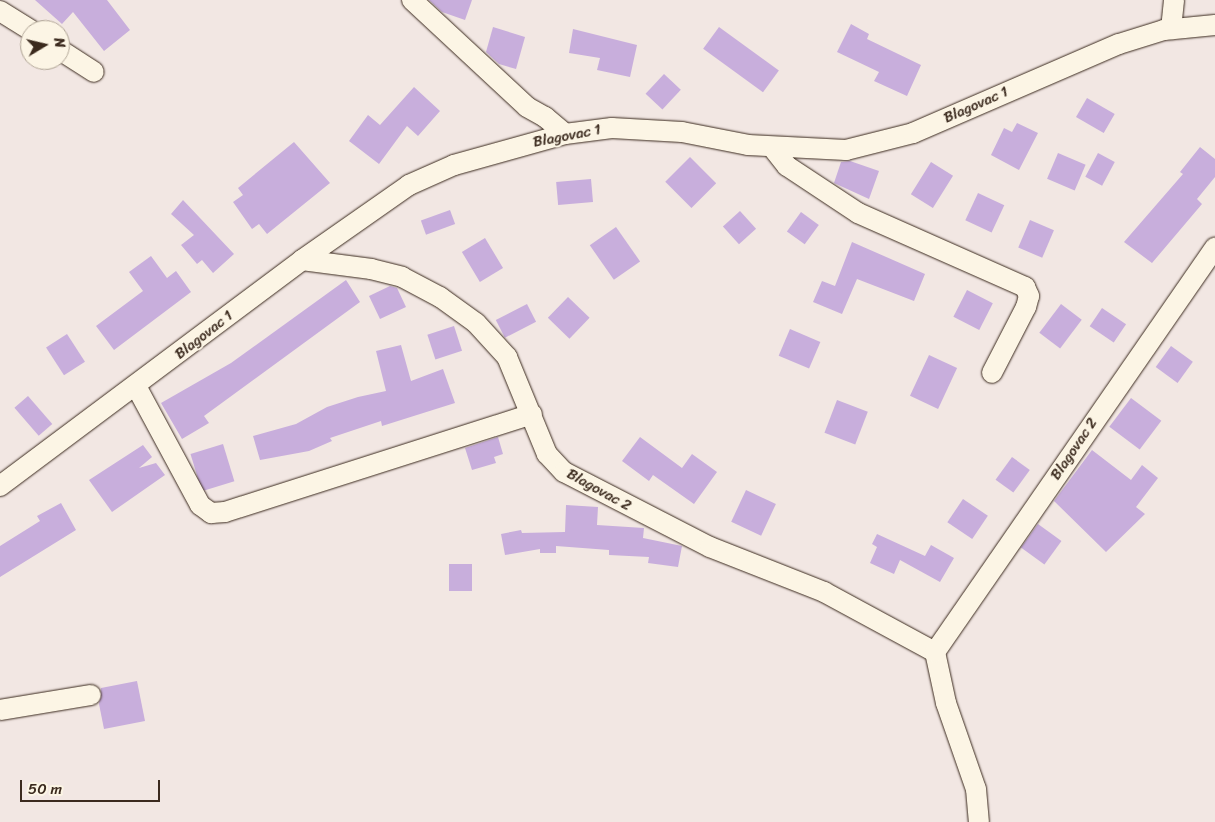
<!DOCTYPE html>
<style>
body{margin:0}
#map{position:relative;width:1215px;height:822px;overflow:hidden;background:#f2e7e3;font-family:Sriracha,sans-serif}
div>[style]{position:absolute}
.building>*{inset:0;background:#c8aedc;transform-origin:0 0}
.roads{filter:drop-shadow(0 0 1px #3b2a1e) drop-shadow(0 0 1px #3b2a1e)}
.street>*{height:20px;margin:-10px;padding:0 10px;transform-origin:10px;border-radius:10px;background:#fcf5e5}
span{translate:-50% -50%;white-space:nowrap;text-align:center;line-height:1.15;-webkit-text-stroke:4px #fcf5e5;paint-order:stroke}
.street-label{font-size:15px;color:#3b2a1e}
.north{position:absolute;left:20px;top:20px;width:50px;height:50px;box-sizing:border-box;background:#fcf5e5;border:1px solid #afa495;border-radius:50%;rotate:81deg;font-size:14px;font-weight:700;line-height:20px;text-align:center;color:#3b2a1e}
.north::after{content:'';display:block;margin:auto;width:18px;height:22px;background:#3b2a1e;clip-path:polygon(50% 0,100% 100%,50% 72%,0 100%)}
.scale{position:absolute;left:20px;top:780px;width:140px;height:22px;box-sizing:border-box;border:2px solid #3b2a1e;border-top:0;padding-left:6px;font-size:15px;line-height:18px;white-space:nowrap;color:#3b2a1e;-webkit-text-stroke:4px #fcf5e5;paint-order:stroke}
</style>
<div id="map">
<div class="building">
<i style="clip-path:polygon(35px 0,107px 0,130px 30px,104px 51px,73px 12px,62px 24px)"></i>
<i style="clip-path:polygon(429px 0,472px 0,465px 20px,442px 12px)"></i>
<i style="clip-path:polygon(851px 24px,869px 34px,867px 39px,921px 65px,907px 96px,874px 81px,879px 72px,837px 52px)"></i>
<i style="clip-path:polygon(493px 27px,525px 37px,516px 69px,499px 64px,486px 52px)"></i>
<i style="left:719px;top:27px;width:74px;height:27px;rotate:36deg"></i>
<i style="clip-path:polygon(573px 29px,637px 45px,630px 77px,597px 70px,600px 58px,569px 53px)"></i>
<i style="left:664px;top:74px;width:23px;height:27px;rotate:43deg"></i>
<i style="clip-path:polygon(414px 87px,440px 111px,418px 136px,407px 126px,379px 164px,349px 141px,368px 115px,380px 125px)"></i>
<i style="left:1087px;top:98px;width:32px;height:22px;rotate:30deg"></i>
<i style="clip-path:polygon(1017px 123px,1038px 133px,1019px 170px,991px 155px,1004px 128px,1012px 132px)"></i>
<i style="clip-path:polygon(294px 142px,330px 183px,267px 234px,259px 224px,252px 229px,233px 202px,243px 195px,238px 188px)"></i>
<i style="clip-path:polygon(1200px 147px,1215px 159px,1215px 177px,1197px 199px,1202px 204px,1152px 263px,1124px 242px,1183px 174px,1180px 172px)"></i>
<i style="left:1058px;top:153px;width:30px;height:28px;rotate:23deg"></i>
<i style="left:1098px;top:153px;width:19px;height:27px;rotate:28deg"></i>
<i style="left:690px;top:157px;width:37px;height:35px;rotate:45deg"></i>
<i style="clip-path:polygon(850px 161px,879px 171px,869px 199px,834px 183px,841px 162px)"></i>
<i style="left:931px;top:162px;width:26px;height:38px;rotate:32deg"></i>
<i style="left:591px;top:179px;width:23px;height:35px;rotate:85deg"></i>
<i style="left:978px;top:193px;width:29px;height:30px;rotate:25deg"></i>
<i style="clip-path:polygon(183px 200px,234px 254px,213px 273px,202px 260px,197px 264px,181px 245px,194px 235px,171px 214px)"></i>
<i style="left:450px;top:210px;width:15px;height:31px;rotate:70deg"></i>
<i style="left:740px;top:211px;width:24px;height:23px;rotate:48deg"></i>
<i style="left:801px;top:212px;width:22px;height:24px;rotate:36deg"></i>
<i style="left:1030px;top:220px;width:26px;height:30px;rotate:23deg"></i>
<i style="left:616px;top:227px;width:42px;height:32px;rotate:55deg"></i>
<i style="left:485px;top:238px;width:35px;height:27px;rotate:59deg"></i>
<i style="clip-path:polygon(852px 242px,925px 274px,914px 301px,857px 279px,842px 314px,813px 302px,822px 281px,835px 286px)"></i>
<i style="clip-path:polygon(151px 256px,167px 278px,176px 271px,191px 292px,114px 350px,96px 326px,143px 291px,129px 272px)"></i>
<i style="clip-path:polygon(346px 280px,360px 302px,204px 416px,209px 423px,182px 439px,161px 403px,231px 363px)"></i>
<i style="clip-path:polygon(390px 286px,397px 288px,406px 307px,380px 319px,369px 296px)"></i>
<i style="left:967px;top:290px;width:29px;height:30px;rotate:27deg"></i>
<i style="left:568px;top:297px;width:30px;height:29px;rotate:44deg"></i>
<i style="left:527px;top:304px;width:20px;height:35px;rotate:63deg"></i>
<i style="left:1061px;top:304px;width:26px;height:36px;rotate:37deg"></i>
<i style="left:1102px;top:308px;width:29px;height:22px;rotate:34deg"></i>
<i style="left:454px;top:326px;width:26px;height:28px;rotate:72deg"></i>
<i style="left:790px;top:329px;width:33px;height:29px;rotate:23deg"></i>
<i style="left:67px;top:334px;width:33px;height:25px;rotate:57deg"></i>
<i style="clip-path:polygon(401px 345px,411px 381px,443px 369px,455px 403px,382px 426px,381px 421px,330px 438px,332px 441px,309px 451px,260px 460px,253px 436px,296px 424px,327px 407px,358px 397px,386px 391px,376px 351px)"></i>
<i style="left:1171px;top:346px;width:27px;height:26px;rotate:36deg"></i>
<i style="left:929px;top:355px;width:31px;height:45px;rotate:25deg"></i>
<i style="left:28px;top:396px;width:37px;height:18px;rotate:49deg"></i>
<i style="left:1131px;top:398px;width:38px;height:36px;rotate:37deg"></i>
<i style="left:837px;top:400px;width:33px;height:35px;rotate:21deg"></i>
<i style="clip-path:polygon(498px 437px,503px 454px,494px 457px,496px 463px,472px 470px,465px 448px)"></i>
<i style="clip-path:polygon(640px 437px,682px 468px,692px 454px,717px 472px,694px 504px,653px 475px,649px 481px,622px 461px)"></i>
<i style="left:223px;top:444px;width:39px;height:34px;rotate:73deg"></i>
<i style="clip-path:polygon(143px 445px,152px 457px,139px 468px,156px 463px,165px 475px,112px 512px,89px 480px)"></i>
<i style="clip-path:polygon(1092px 450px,1131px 480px,1142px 465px,1158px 478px,1136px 507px,1145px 514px,1106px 552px,1054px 501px)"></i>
<i style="left:1012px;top:457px;width:22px;height:28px;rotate:36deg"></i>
<i style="left:746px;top:490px;width:33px;height:35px;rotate:25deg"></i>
<i style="left:963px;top:499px;width:30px;height:28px;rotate:34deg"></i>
<i style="clip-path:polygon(61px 503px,76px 530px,0 577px,0 546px,40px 521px,37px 516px)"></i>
<i style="clip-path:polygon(566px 505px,598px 507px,597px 525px,644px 528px,643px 538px,682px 546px,678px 567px,648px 563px,649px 557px,609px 555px,609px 550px,556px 546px,556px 553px,540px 553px,540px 549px,505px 555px,501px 534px,521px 530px,522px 533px,565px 532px)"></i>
<i style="left:1038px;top:524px;width:29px;height:29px;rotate:36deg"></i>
<i style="clip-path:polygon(877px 534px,925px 556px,931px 545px,954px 558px,940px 582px,900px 560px,894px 574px,870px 563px,877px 547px,872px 544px)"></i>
<i style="left:449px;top:564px;width:23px;height:27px"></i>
<i style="clip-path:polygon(137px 681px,145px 721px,104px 729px,99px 704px,101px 688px)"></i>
</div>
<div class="roads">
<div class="street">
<i style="left:412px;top:0;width:157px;rotate:42.9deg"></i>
<i style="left:527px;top:107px;width:21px;rotate:29deg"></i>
<i style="left:545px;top:117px;width:26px;rotate:40deg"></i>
<i style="left:0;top:11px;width:36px;rotate:32deg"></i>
<i style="left:1171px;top:29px;width:29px;rotate:-84deg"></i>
<i style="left:60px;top:50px;width:40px;rotate:32.9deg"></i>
<i style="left:772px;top:147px;width:24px;rotate:52deg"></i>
<i style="left:787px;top:166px;width:85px;rotate:33.5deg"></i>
<i style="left:858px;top:213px;width:183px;rotate:23.9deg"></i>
<i style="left:1025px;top:287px;width:10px;rotate:66deg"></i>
<i style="left:1029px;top:296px;width:11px;rotate:105deg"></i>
<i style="left:1026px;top:307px;width:74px;rotate:117.3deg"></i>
<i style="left:302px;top:260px;width:70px;rotate:7.4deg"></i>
<i style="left:371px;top:269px;width:32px;rotate:14deg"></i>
<i style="left:402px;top:277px;width:43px;rotate:27.8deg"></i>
<i style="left:440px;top:297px;width:44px;rotate:35.8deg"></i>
<i style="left:476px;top:323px;width:46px;rotate:47.6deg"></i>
<i style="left:507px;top:357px;width:105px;rotate:67.6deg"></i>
<i style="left:547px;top:454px;width:25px;rotate:47deg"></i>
<i style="left:564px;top:472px;width:164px;rotate:27.2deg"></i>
<i style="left:710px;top:547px;width:123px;rotate:21.5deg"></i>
<i style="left:824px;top:592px;width:126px;rotate:28.4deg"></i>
<i style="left:935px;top:652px;width:52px;rotate:77.8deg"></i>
<i style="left:946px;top:703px;width:91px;rotate:70.8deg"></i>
<i style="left:976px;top:789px;width:33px;rotate:85deg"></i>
<i style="left:136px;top:386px;width:135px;rotate:61.7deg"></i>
<i style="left:200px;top:505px;width:14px;rotate:36deg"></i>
<i style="left:211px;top:513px;width:14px;rotate:-4deg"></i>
<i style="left:225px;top:512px;width:322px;rotate:-17.7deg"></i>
<i style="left:0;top:486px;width:377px;rotate:-36.8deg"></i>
<i style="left:302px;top:260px;width:131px;rotate:-35deg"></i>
<i style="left:409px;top:185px;width:49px;rotate:-24deg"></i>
<i style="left:454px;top:165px;width:115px;rotate:-15.6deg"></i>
<i style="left:565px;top:134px;width:47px;rotate:-7.3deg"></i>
<i style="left:612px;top:128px;width:70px;rotate:3.3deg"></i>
<i style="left:682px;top:132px;width:67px;rotate:11.1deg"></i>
<i style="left:748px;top:145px;width:98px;rotate:2.9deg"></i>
<i style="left:846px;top:150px;width:69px;rotate:-14.2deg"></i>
<i style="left:913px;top:133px;width:224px;rotate:-23.4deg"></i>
<i style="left:1119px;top:44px;width:47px;rotate:-17.3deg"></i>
<i style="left:1164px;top:30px;width:51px;rotate:-5.6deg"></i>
<i style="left:935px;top:652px;width:492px;rotate:-55.3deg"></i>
<i style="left:0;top:710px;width:92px;rotate:-9.4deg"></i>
</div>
</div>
<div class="street-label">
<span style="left:976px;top:105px;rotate:-24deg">Blagovac 1</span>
<span style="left:567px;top:136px;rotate:-11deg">Blagovac 1</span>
<span style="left:204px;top:335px;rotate:-38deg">Blagovac 1</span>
<span style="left:1074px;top:449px;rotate:-56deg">Blagovac 2</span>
<span style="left:599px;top:490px;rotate:29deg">Blagovac 2</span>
</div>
<div class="north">N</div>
<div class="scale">50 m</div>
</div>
